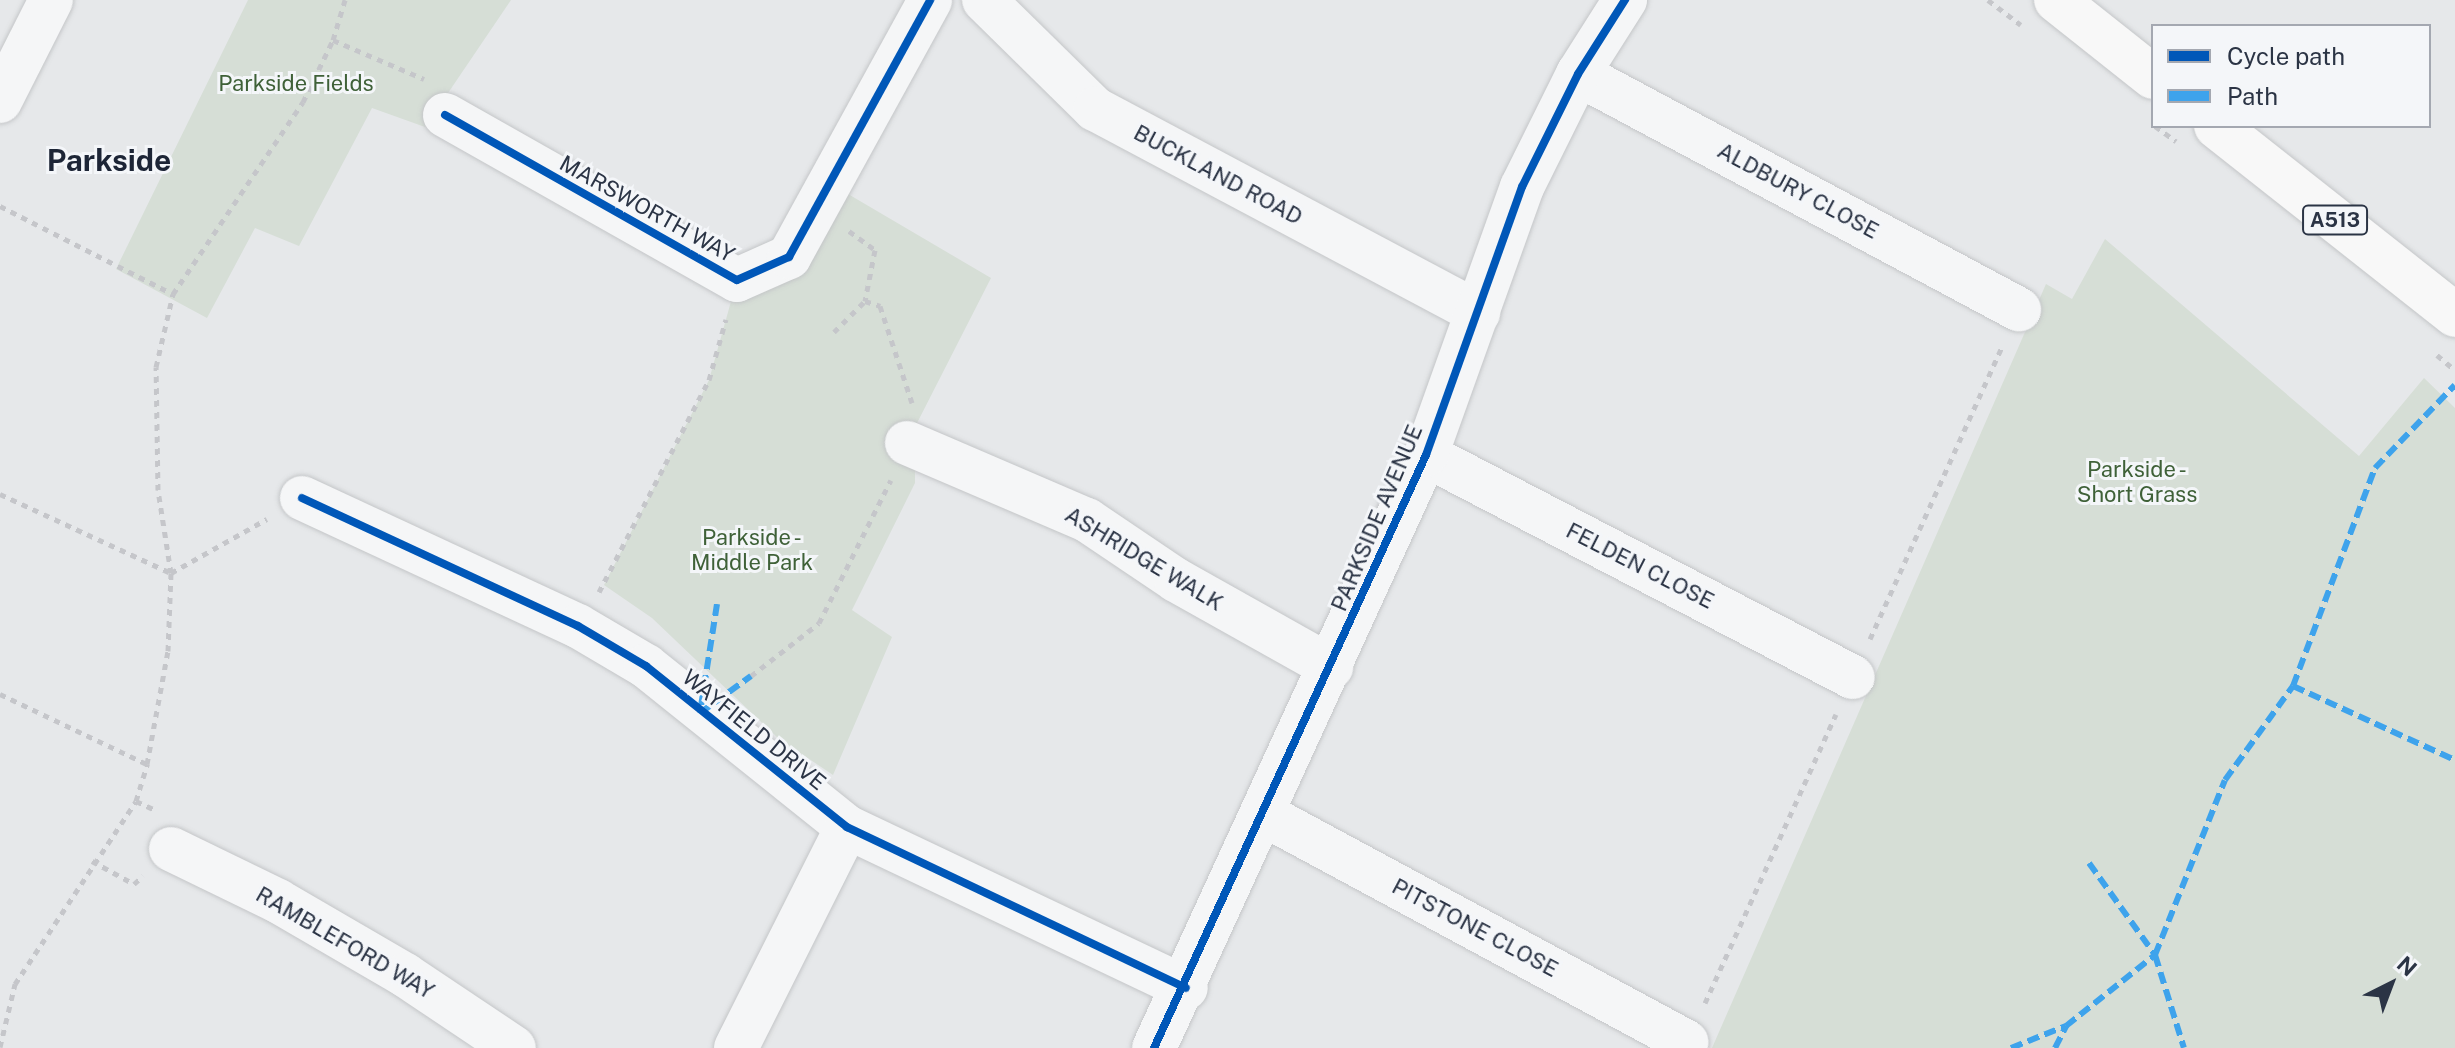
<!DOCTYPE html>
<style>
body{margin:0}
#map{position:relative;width:2455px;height:1048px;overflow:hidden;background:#e6e8ea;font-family:"Public Sans",sans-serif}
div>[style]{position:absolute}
.green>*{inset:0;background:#d6ded6}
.path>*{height:5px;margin-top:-2.5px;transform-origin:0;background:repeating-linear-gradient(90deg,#c5c6ca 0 6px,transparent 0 12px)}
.roads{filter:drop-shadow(0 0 2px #c4c6c8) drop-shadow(0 0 2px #c4c6c8)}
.minor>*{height:44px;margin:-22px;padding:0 22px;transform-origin:22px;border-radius:22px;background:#f5f6f7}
.highway>*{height:44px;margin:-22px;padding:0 22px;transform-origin:22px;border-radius:22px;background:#f8f8f8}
.quiet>*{height:6px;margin-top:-3px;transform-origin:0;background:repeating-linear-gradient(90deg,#3ea3ec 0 12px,transparent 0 18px)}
.cycleway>*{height:8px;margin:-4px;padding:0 4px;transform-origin:4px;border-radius:4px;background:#0057b8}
span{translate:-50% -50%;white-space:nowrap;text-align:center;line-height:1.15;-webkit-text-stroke:6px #f4f6f9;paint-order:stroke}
.shield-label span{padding:2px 6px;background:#f4f6f9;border:2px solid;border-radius:6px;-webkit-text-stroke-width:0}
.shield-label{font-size:20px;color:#2b3445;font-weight:700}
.park-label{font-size:22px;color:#3f6138}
.street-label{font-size:22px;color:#2b3445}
.district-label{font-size:30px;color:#1d2536;font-weight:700}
.legend{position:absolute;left:2151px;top:24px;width:280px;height:104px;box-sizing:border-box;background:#f4f6f9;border:2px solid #a4a8b1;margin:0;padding:10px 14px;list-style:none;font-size:24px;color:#2b3445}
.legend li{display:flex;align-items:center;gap:16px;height:40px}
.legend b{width:40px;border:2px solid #a4a8b1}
.north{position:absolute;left:2351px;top:944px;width:80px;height:80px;-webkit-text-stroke:6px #f4f6f9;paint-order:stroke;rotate:42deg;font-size:22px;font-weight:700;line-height:32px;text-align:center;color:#2b3445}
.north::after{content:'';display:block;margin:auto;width:28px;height:36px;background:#2b3445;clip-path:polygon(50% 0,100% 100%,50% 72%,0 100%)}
</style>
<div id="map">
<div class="green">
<i style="clip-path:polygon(248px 0,511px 0,425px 127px,372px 108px,299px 246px,255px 228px,207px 318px,116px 269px)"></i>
<i style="clip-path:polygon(831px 184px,991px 278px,915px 427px,915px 483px,852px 610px,892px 637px,833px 775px,778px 738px,652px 618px,604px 585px,709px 380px,737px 280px)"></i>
<i style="clip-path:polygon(2105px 239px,2359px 456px,2424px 378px,2455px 408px,2455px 1048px,1712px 1048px,2046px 284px,2072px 299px)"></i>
</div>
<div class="path">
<i style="left:1988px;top:0;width:41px;rotate:37.1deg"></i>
<i style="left:333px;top:40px;width:99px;rotate:23.2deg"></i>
<i style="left:2155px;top:126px;width:26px;rotate:36deg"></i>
<i style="left:0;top:206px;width:194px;rotate:27deg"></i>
<i style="left:849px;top:231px;width:32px;rotate:36deg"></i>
<i style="left:875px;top:250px;width:52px;rotate:101.1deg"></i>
<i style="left:865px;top:301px;width:16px;rotate:18deg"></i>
<i style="left:880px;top:306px;width:102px;rotate:71.7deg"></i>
<i style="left:834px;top:332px;width:44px;rotate:-45deg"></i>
<i style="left:2437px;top:355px;width:23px;rotate:40deg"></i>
<i style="left:0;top:494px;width:188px;rotate:24.8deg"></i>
<i style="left:171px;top:573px;width:110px;rotate:-29.4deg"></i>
<i style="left:599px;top:592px;width:239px;rotate:-62.6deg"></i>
<i style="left:709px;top:380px;width:63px;rotate:-74.4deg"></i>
<i style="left:1870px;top:639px;width:321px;rotate:-65.7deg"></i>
<i style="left:751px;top:676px;width:86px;rotate:-37.9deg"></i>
<i style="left:819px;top:623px;width:160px;rotate:-63.3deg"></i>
<i style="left:0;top:694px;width:163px;rotate:25.5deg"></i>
<i style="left:136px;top:801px;width:21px;rotate:25deg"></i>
<i style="left:92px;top:861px;width:48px;rotate:28.7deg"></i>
<i style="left:134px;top:884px;width:12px;rotate:-42deg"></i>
<i style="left:1705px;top:1003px;width:317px;rotate:-65.6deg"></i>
<i style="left:0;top:1047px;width:65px;rotate:-76.6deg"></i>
<i style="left:15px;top:984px;width:219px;rotate:-56.5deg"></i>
<i style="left:136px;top:801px;width:39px;rotate:-73deg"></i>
<i style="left:147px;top:764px;width:115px;rotate:-79.5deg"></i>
<i style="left:168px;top:651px;width:78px;rotate:-87.8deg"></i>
<i style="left:171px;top:573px;width:84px;rotate:-98.9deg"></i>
<i style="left:158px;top:490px;width:123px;rotate:-90.9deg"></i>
<i style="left:156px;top:367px;width:75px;rotate:-76.9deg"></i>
<i style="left:173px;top:294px;width:232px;rotate:-55.9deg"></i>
<i style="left:303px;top:102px;width:69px;rotate:-64.2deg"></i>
<i style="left:333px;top:40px;width:42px;rotate:-73.3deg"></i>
</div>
<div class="roads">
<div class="minor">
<i style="left:984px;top:0;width:156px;rotate:44.5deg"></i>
<i style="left:1095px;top:109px;width:434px;rotate:28deg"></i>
<i style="left:1578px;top:74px;width:500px;rotate:28.1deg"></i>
<i style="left:0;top:101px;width:113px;rotate:-63.2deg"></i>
<i style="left:445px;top:115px;width:335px;rotate:29.5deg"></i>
<i style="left:737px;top:280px;width:57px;rotate:-23.9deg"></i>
<i style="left:789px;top:257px;width:293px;rotate:-61.2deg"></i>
<i style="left:907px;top:443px;width:196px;rotate:23.2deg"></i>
<i style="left:1087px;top:520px;width:107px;rotate:34deg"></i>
<i style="left:1176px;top:580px;width:178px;rotate:29.3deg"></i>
<i style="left:1426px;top:455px;width:481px;rotate:27.5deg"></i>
<i style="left:302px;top:498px;width:304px;rotate:24.9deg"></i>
<i style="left:578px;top:626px;width:79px;rotate:30.5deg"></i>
<i style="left:646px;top:666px;width:258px;rotate:38.7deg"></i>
<i style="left:847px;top:827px;width:375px;rotate:25.4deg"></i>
<i style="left:1263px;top:814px;width:481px;rotate:28.3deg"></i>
<i style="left:171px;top:849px;width:119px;rotate:25.9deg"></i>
<i style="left:278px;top:901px;width:147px;rotate:30.2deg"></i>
<i style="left:405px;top:975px;width:131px;rotate:33.8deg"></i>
<i style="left:736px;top:1048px;width:247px;rotate:-63.3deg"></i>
<i style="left:1154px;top:1048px;width:652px;rotate:-65.36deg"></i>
<i style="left:1426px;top:455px;width:285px;rotate:-70.3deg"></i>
<i style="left:1522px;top:187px;width:126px;rotate:-63.6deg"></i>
<i style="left:1578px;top:74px;width:88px;rotate:-57.6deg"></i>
</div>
<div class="highway">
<i style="left:2056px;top:0;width:124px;rotate:38.4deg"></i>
<i style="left:2216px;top:126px;width:305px;rotate:38.3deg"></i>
</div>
</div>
<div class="quiet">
<i style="left:717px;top:604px;width:110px;rotate:98.9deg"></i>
<i style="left:700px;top:713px;width:63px;rotate:-36deg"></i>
<i style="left:2293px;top:686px;width:178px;rotate:24.6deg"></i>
<i style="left:2089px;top:863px;width:113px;rotate:54.3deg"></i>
<i style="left:2155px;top:955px;width:97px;rotate:72.7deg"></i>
<i style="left:2011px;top:1048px;width:59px;rotate:-21.8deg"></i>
<i style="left:2055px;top:1048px;width:25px;rotate:-63deg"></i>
<i style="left:2066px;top:1026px;width:114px;rotate:-38.6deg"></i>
<i style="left:2155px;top:955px;width:188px;rotate:-68.2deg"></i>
<i style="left:2225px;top:780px;width:116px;rotate:-54.1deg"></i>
<i style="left:2293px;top:686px;width:233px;rotate:-69.4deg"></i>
<i style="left:2375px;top:468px;width:115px;rotate:-46.1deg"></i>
</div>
<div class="cycleway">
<i style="left:445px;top:115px;width:335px;rotate:29.5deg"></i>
<i style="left:737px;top:280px;width:57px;rotate:-23.9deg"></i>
<i style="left:789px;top:257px;width:293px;rotate:-61.2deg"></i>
<i style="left:302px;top:498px;width:304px;rotate:24.9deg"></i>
<i style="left:578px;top:626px;width:79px;rotate:30.5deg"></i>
<i style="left:646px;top:666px;width:258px;rotate:38.7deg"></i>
<i style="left:847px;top:827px;width:375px;rotate:25.4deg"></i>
<i style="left:1154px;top:1048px;width:652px;rotate:-65.36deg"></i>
<i style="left:1426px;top:455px;width:285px;rotate:-70.3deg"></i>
<i style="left:1522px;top:187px;width:126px;rotate:-63.6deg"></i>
<i style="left:1578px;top:74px;width:88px;rotate:-57.6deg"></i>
</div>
<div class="shield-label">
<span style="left:2335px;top:220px">A513</span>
</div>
<div class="park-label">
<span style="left:296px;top:84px">Parkside Fields</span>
<span style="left:2137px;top:482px">Parkside -<br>Short Grass</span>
<span style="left:752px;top:550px">Parkside -<br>Middle Park</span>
</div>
<div class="street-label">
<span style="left:1218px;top:175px;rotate:28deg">BUCKLAND ROAD</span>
<span style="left:1798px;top:191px;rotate:28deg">ALDBURY CLOSE</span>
<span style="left:647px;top:209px;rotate:29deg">MARSWORTH WAY</span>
<span style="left:1377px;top:518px;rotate:-67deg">PARKSIDE AVENUE</span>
<span style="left:1144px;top:559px;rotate:31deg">ASHRIDGE WALK</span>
<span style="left:1640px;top:566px;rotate:27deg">FELDEN CLOSE</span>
<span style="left:754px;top:730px;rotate:39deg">WAYFIELD DRIVE</span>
<span style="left:1475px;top:928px;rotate:28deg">PITSTONE CLOSE</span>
<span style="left:345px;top:943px;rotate:30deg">RAMBLEFORD WAY</span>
</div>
<div class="district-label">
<span style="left:109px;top:160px">Parkside</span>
</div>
<ul class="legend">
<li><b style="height:10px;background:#0057b8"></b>Cycle path</li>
<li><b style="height:10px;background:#3ea3ec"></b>Path</li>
</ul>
<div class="north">N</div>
</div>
